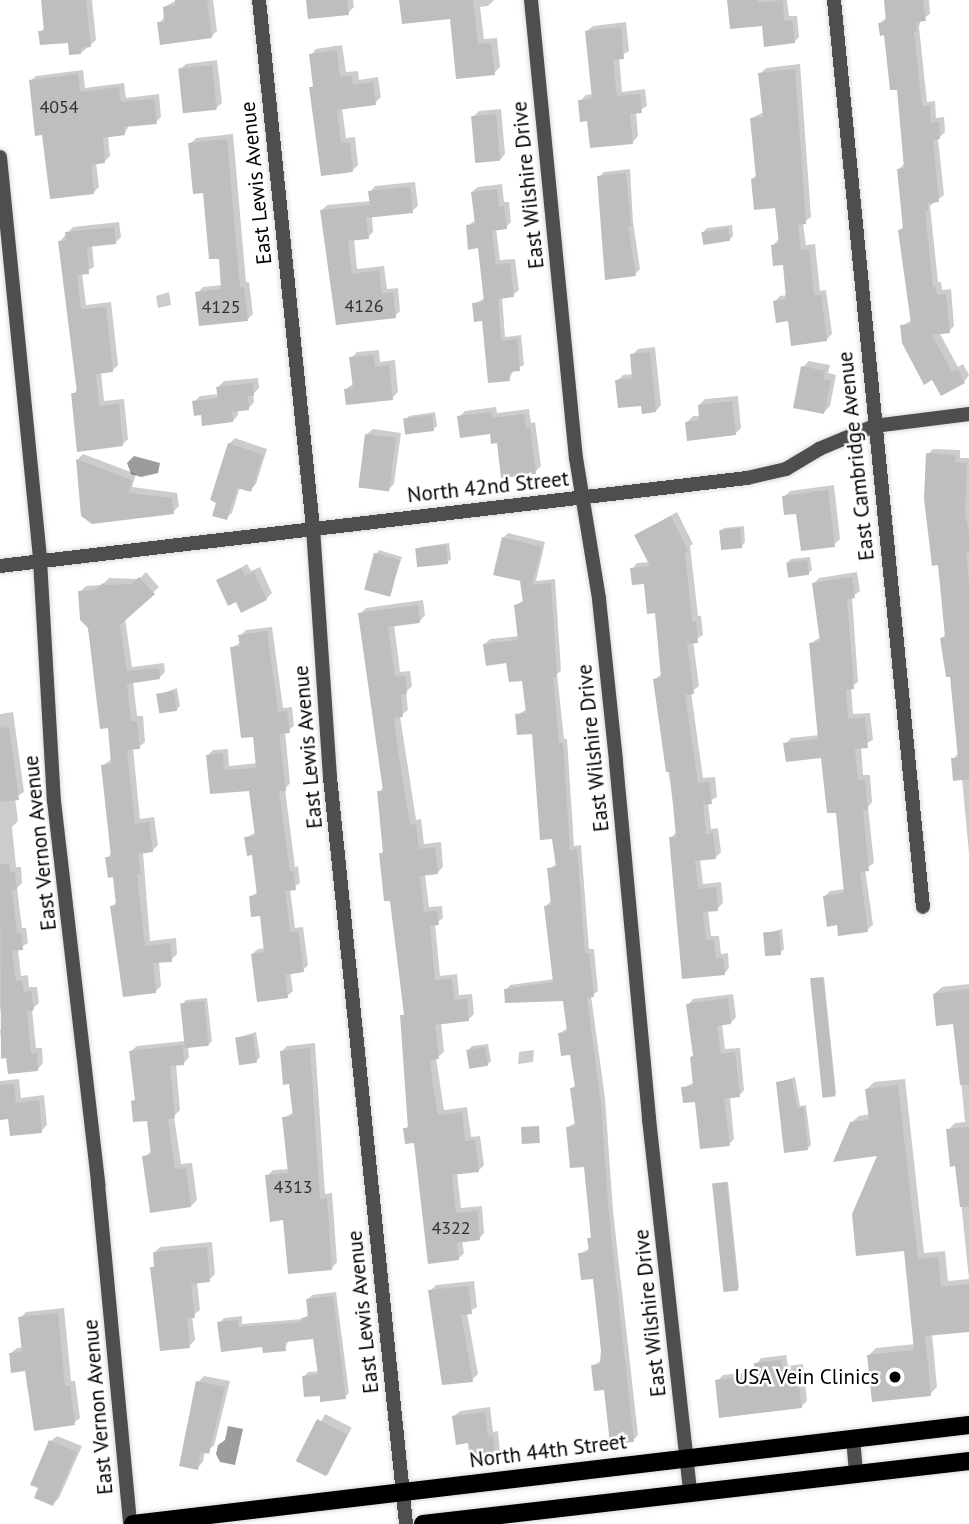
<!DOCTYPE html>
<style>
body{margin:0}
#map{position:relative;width:969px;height:1524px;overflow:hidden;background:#fff;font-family:"PT Sans",sans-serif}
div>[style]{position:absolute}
.water>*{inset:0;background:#9c9c9c}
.shadow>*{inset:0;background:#0003;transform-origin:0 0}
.building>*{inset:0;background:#bebebe;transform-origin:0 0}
.roads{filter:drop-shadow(0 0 2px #dbdbdb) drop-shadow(0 0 2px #dbdbdb)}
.street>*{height:14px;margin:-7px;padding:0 7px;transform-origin:7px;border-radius:7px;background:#4e4e4e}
.primary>*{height:18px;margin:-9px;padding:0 9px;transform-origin:9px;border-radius:9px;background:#000}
.dots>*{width:19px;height:19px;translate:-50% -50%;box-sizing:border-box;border:4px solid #fff;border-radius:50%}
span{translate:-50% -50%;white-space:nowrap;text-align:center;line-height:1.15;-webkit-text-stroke:5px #fff;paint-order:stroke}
.number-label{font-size:18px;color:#303030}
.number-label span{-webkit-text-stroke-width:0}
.street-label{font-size:21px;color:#000}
.poi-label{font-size:21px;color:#000}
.right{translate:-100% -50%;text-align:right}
</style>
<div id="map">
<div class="water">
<i style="clip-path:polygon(134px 456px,160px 463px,158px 473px,141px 477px,131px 474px,127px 463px)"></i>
<i style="clip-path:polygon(228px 1426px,243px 1429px,235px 1465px,220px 1462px,216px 1454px,218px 1445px,225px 1440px)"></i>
</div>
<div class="shadow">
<i style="clip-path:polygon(43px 0,92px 0,96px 40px,81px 53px,69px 41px,40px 32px,45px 27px)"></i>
<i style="clip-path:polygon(177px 0,213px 0,217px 31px,211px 37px,159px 23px,165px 17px,164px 7px)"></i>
<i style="clip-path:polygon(308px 0,353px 0,354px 7px,348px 13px)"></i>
<i style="clip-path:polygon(401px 0,494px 0,488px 6px,480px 7px,484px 39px,497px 38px,500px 67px,494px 73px,451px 17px)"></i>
<i style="clip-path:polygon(729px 0,787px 0,789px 16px,797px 16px,799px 37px,794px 42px)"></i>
<i style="clip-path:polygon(885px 0,929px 0,930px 14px,921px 20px,919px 27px,927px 102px,935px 101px,936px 118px,944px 117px,945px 132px,938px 139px,944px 195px,930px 206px,938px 282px,941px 282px,942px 290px,951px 289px,954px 326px,949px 331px,939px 332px,958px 367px,963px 364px,969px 375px,964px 382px,941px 394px,902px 326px,912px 320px,900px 230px,904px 226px,899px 169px,905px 163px,899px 88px,886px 33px,880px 23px,886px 18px)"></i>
<i style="clip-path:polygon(626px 22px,629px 51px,619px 57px,622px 92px,645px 89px,647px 106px,636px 112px,638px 136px,633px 142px,588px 119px,580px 101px,586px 95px,593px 94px,587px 31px,593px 26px)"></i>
<i style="clip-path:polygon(342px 45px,346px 72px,358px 71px,359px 80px,378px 77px,381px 97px,375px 103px,342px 108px,346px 138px,355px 137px,358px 165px,353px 170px,311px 88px,315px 84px,311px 55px,316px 49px)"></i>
<i style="clip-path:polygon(217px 60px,222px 103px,216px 108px,180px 69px,186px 64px)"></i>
<i style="clip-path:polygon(800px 64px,811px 217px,803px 223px,806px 245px,815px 244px,820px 291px,826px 290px,832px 334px,826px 340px,789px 319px,775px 301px,780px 296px,788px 295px,785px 263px,773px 245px,779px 239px,777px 206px,752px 179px,757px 175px,752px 118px,764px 112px,760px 74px,766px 68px)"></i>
<i style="clip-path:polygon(83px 70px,85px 88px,124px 83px,126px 98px,159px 94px,161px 117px,156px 122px,129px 125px,125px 133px,108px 136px,110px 156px,104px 162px,96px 162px,99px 187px,93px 193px,43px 133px,30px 81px,36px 76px)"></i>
<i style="clip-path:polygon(501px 109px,505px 154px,500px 160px,473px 117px,479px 111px)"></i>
<i style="clip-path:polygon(233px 134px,246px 282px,249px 282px,253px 314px,247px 320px,197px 293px,203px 287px,223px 285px,220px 257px,205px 191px,190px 144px,196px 138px)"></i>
<i style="clip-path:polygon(630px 169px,633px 222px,640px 269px,635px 274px,606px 278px,599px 177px,604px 172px)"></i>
<i style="clip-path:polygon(415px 182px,418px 206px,412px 211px,372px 216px,373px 232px,368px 237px,354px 238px,357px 269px,384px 266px,387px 289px,398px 288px,400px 311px,395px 316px,338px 323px,321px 211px,327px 205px,371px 201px,370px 192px,375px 186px)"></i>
<i style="clip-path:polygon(502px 184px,504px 202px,509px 202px,511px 222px,506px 227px,496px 228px,500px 260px,515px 259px,519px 290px,513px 295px,502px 297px,505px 337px,521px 335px,524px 365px,514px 370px,509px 379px,474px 304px,485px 298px,480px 246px,467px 226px,476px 220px,472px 192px,478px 187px)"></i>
<i style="clip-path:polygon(119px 222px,121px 237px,115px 243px,92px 245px,94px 267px,82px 273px,86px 305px,111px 302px,118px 365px,112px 371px,101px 372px,104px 401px,124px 399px,128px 439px,123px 444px,73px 394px,78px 389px,59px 242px,73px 227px)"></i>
<i style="clip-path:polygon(732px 225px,733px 236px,729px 240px,703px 232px,707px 228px)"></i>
<i style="clip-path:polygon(169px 292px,171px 305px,158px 308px,156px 296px)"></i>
<i style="clip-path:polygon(655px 347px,661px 405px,656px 411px,643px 404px,617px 381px,623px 375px,634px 374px,632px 355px,638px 349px)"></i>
<i style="clip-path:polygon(379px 350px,380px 362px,395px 360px,398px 392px,392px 398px,346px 389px,354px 383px,351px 358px,357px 352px)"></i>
<i style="clip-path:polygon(809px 361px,830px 365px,828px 373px,836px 375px,830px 406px,824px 412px,803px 367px)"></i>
<i style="clip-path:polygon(258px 378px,259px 388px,253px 394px,254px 402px,249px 408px,238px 409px,238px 415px,233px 421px,202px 414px,194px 402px,200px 396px,219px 394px,218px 387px,224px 381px)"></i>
<i style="clip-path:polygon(738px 396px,741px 428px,735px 434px,687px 422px,693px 416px,701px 416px,699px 405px,705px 399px)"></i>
<i style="clip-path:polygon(496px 407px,497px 413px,529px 409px,531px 423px,535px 422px,541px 466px,535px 472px,498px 442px,492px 432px,459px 417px,465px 411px)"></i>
<i style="clip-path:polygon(435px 412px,437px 426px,433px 429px,405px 420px,409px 416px)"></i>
<i style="clip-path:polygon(373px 429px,401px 433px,394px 484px,388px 490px,367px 434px)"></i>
<i style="clip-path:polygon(235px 438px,267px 449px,256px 484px,250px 490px,240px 487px,232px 513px,226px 518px,229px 444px)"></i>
<i style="clip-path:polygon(933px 449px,960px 450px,960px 458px,969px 458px,969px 853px,962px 779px,953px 759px,958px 754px,951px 675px,942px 638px,946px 634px,928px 454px)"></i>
<i style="clip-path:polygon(83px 454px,136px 474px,132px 487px,177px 493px,179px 506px,173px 512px,93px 522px,77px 460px)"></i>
<i style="clip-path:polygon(834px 485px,840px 539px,834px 545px,784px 497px,790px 491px)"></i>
<i style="clip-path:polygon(677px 512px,693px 544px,690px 546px,698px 616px,701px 616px,703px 635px,693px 641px,699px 686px,691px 692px,703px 778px,715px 777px,717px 797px,708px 802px,711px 829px,718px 828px,721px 852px,715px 858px,700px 859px,703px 884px,721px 882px,723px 903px,717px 909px,708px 910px,711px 936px,719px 936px,721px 954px,728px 953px,729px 968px,724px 974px,684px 977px,671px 838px,677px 831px,655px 679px,663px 673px,656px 611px,646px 582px,632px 569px,637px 563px,649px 562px,636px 535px)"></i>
<i style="clip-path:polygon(744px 526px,745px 542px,742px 546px,721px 531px,724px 528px)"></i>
<i style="clip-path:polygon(508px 533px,545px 542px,536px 581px,555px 579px,561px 671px,557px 674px,564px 739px,567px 739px,574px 846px,581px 845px,589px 949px,594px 949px,598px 991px,591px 996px,605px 1098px,613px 1211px,638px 1435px,633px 1440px,593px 1366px,602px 1360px,595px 1277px,580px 1254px,590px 1248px,589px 1239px,593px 1235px,585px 1165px,568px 1127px,577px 1122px,572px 1089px,576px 1084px,572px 1053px,560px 1033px,568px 1028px,565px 999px,506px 990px,510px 985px,554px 979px,546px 906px,551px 901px,549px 869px,557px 864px,533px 732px,517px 715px,527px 709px,524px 679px,485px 644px,490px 639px,519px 636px,516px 605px,524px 600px,522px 580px,503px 538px)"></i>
<i style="clip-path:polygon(449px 543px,451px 559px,447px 562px,417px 550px,421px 547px)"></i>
<i style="clip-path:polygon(379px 550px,402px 557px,389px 595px,376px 554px)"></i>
<i style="clip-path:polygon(810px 557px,812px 570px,808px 574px,787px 563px,791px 559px)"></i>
<i style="clip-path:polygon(247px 564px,251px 571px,260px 567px,272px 593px,266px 599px,236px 600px,218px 581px)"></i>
<i style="clip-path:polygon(146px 572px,159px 587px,125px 618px,132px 667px,164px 663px,165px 672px,159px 678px,133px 681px,137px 716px,143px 716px,145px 742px,139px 747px,133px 748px,140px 819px,154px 817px,158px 845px,152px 851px,143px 852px,150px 941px,176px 938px,177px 954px,171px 960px,159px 961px,161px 986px,155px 992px,112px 907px,117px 901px,115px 875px,107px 858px,113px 852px,102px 766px,112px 759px,109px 726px,80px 592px,86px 586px,102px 585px,109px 578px,139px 579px)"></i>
<i style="clip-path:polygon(857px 572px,860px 591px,852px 597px,858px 682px,851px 687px,853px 714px,870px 713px,873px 740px,861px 746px,863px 775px,870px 775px,872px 802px,868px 807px,874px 863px,865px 869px,873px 925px,867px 930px,838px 923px,825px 896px,830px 891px,846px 889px,838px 811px,823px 756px,785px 744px,791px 738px,820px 735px,811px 643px,821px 637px,813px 584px,819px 578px)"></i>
<i style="clip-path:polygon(423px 600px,425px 615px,420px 621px,394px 624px,400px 672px,410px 671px,412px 686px,406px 692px,408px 710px,400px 716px,416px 820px,421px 819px,424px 844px,441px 842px,443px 867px,438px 872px,425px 874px,429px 907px,442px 906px,443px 918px,435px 924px,440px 976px,457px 974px,459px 995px,472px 994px,474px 1014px,469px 1019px,441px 1022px,444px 1052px,436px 1058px,444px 1110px,467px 1107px,471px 1137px,480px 1136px,484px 1165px,478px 1171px,457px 1173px,461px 1208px,482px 1206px,484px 1233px,479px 1239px,462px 1240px,464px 1253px,458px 1259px,415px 1141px,405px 1129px,409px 1125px,402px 1016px,406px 1012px,391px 899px,381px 854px,385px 849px,379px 792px,385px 786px,360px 614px,366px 608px)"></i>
<i style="clip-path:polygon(272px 627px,283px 708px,292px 707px,294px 726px,285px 732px,290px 783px,285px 789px,295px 867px,298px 866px,300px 883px,290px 889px,295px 928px,303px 927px,308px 965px,303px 970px,290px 972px,293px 991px,287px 996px,252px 954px,258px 949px,266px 948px,261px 914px,251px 897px,258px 891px,253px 853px,246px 838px,256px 832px,250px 789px,211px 792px,208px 755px,213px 750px,228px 749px,229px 766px,258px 763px,254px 735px,232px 648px,241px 642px,240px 636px,246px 630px)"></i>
<i style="clip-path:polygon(177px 688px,180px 706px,176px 710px,158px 695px)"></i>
<i style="clip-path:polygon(13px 712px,24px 792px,15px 798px,18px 821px,12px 827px,16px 867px,21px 867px,22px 883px,17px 888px,22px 928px,26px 928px,28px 943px,18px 949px,21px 976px,28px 975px,29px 987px,37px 987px,39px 1003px,32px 1009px,36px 1048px,42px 1048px,43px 1063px,38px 1069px,3px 1057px,0 1030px,3px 1027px,0 1006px,0 714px)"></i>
<i style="clip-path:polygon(782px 929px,784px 949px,780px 953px,765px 934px)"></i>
<i style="clip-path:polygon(824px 977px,836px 1093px,835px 1094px,812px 979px)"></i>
<i style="clip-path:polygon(969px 984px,969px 1330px,932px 1334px,937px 1387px,930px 1394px,869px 1355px,876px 1348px,915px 1344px,906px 1249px,880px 1153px,851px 1123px,859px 1116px,870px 1114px,867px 1089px,874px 1082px,905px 1079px,924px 1253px,945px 1251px,948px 1281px,969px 1279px,957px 1164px,948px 1130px,955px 1123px,965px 1122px,955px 1022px,934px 994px,942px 987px)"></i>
<i style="clip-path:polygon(733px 994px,736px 1017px,731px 1023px,722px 1024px,725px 1049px,740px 1048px,744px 1090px,739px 1096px,730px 1097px,734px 1139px,729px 1144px,697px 1100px,683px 1088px,695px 1082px,695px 1055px,688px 1005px,693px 999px)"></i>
<i style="clip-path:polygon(207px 998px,212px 1041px,208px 1045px,188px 1047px,189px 1057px,184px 1063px,176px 1064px,180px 1110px,174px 1116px,181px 1164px,192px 1163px,197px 1200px,191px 1206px,144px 1157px,152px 1151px,148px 1119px,133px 1102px,136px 1098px,131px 1051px,137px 1046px,185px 1041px,182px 1004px,186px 1000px)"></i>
<i style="clip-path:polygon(256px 1032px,260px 1057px,256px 1061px,237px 1038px)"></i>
<i style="clip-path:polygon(315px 1043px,325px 1194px,332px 1193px,337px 1262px,332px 1268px,284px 1218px,267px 1176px,273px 1170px,290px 1169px,284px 1118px,294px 1112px,291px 1082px,281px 1052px,287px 1046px)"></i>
<i style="clip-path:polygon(488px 1044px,491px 1061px,487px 1065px,468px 1050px,472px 1046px)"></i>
<i style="clip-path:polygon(534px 1050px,533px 1062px,518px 1064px,519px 1052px)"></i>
<i style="clip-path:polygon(795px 1077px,800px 1106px,806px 1105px,811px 1145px,808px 1148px,778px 1083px)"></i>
<i style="clip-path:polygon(19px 1079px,21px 1098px,44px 1095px,47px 1125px,41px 1131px,10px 1117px,0 1118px,0 1081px)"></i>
<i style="clip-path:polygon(728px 1182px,739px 1287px,737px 1289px,714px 1184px)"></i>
<i style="clip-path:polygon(212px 1242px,215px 1274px,209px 1280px,197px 1281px,200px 1310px,192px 1316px,195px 1340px,189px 1346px,152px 1268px,156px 1264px,154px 1253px,160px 1247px)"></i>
<i style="clip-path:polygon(474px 1281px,477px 1307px,467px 1313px,478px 1374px,472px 1380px,430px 1291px,436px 1285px)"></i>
<i style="clip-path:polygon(336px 1292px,349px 1393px,345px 1397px,321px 1394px,304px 1377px,308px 1372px,319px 1371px,315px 1337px,289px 1339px,285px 1349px,264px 1345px,219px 1323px,224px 1318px,242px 1316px,242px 1324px,303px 1319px,309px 1314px,308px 1299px,312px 1295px)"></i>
<i style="clip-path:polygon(64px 1308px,71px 1381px,75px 1381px,80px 1418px,74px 1423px,11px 1353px,17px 1348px,23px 1347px,20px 1318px,26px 1312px)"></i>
<i style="clip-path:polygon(786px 1355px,788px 1366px,803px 1364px,807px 1401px,801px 1407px,717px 1381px,723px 1375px,752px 1372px,761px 1358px)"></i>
<i style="clip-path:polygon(204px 1376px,230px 1381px,214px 1446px,205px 1451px,203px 1462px,197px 1468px,198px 1382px)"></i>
<i style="clip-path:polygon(490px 1407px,493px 1432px,498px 1431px,500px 1452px,494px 1457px,469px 1441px,454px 1416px,460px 1411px)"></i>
<i style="left:325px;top:1414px;width:30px;height:53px;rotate:27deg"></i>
<i style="clip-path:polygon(57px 1436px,82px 1446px,59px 1498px,53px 1504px,51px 1441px)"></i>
</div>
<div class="building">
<i style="clip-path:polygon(41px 0,86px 0,91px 47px,81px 48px,81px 54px,69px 55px,68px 43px,40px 45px,38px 31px,44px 31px)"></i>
<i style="clip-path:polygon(175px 0,207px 0,212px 38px,160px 45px,157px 22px,164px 22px,163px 7px,175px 5px)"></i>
<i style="clip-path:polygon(306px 0,347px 0,349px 15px,308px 19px)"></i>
<i style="clip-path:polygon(399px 0,473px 0,478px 44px,491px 43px,495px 75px,456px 79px,450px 19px,402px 24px)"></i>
<i style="clip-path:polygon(727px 0,757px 0,757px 3px,783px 0,784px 21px,792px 20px,795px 43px,764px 47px,762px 26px,730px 29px)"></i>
<i style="clip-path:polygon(884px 0,923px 0,926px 21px,916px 22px,917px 32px,914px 32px,922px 106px,930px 106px,931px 123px,939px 122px,940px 139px,933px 140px,939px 202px,928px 203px,928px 211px,925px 211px,933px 287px,936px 287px,937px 295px,946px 294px,950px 333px,932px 335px,952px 372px,958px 369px,965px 383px,941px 396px,932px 380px,924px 385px,902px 343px,900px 325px,911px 324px,898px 230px,903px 229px,897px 169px,904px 168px,897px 90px,890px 90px,884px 35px,880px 36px,878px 23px,886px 22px)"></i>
<i style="clip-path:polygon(621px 27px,624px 59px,613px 60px,617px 96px,640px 94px,642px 113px,630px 114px,633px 144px,590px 148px,587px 121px,580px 122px,578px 100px,592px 99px,585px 31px)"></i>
<i style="clip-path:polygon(337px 50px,340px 77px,352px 76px,353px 85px,373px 82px,376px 105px,337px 110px,341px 143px,350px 142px,353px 172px,321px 176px,309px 87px,313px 87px,309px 54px)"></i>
<i style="left:212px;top:65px;width:45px;height:34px;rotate:84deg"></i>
<i style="clip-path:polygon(795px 69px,806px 224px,798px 225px,801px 250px,809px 249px,814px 295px,821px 295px,827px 341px,791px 346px,788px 321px,776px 323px,773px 301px,786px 299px,783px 265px,773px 266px,771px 245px,779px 244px,775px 208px,754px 210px,751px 179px,756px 178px,750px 118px,763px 117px,758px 73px)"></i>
<i style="clip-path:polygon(78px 74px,80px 92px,119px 87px,121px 102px,154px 99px,157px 124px,124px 127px,125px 135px,103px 138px,105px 163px,91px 165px,94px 194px,50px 199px,42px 135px,35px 136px,29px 80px)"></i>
<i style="left:496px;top:114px;width:47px;height:25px;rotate:85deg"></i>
<i style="clip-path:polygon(227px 139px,240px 287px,244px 287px,248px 321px,199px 326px,195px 292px,221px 289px,219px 259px,209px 259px,203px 193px,193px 194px,188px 143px)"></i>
<i style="clip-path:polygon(626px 173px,631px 226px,628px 226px,636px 276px,605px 280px,597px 176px)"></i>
<i style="clip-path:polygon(410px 187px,413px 213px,366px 218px,369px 239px,348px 241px,352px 274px,379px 270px,382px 294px,393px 292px,396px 318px,336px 325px,320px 210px,370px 205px,368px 191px)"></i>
<i style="clip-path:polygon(497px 189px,499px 207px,504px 206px,507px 229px,492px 231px,496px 265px,510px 263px,514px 297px,498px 299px,501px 341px,517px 339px,520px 371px,509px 372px,510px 381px,488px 383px,482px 321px,474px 322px,472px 303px,484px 302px,478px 248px,468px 250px,466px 225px,475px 224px,471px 192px)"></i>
<i style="clip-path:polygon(114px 227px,116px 244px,87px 247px,89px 274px,77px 275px,81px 309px,106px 307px,113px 372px,96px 374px,99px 406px,119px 404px,123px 446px,77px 452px,71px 393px,77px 393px,58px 241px,66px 241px,65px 232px)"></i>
<i style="left:728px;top:228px;width:13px;height:27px;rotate:81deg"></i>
<i style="clip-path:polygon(650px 352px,656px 412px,642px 414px,641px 406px,618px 408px,615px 380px,632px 378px,630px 354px)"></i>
<i style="clip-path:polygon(374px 355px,375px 367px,389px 365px,393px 400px,346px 405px,344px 389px,353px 388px,349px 357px)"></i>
<i style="clip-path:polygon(801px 366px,825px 371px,823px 379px,831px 381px,824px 414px,793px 408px)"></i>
<i style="clip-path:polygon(253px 383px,254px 396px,248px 396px,249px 410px,232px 412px,233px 422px,202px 426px,201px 415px,194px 416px,192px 401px,218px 398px,216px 387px)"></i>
<i style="clip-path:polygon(732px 401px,736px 435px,687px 441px,685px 422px,699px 420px,698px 405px)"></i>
<i style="clip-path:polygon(491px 412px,492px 418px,524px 414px,526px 428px,530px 427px,536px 474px,501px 478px,497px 443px,491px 444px,490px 434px,460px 438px,457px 416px)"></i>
<i style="left:432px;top:415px;width:16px;height:29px;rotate:83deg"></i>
<i style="left:365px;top:434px;width:31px;height:54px;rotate:7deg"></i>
<i style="clip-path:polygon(228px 443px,263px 455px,251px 492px,237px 488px,227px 520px,212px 516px,216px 503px,210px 500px)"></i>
<i style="clip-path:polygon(926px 453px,956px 455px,955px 462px,967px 463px,965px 514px,969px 533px,969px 552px,966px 552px,969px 584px,969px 779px,953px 781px,951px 758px,958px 758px,950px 677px,946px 677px,940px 638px,945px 637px,938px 565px,932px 566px,924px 499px)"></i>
<i style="clip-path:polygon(76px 459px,132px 480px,128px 493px,172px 498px,174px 514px,92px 524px,81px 516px)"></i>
<i style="clip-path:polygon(828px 490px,835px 547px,801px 551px,796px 514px,784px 515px,782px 496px)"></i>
<i style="clip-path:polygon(671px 516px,688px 551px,685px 552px,692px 621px,696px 621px,698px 643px,687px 644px,694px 694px,685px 695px,698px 783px,709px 782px,712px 804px,703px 805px,706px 834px,713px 833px,716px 859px,695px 861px,698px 889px,716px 887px,718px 911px,703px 912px,706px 941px,714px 940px,716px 959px,723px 958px,725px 975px,682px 979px,669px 837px,676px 837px,670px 772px,666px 772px,653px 679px,661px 678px,655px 613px,647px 614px,644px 584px,632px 585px,630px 568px,650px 566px,634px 535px)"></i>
<i style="left:740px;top:528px;width:20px;height:21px;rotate:84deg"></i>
<i style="clip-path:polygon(502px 537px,542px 547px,532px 585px,551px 583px,557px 677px,553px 678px,559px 743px,563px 743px,570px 850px,577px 849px,585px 953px,589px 953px,594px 997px,587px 998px,601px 1104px,609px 1217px,634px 1442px,610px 1444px,604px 1390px,594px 1391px,591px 1365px,600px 1364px,601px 1350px,593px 1279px,581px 1280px,578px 1253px,589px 1252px,587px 1238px,591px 1238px,584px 1167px,570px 1168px,566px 1127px,575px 1126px,570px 1088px,575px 1087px,570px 1055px,561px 1056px,558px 1033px,567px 1032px,563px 1001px,505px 1003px,504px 989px,553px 982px,544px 906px,551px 905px,547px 868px,556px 867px,552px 839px,540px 840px,532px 734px,517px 735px,515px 714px,526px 713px,522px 681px,509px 682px,506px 663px,486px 666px,483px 644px,518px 640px,514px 605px,523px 603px,520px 581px,493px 575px)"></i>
<i style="left:446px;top:545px;width:19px;height:31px;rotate:84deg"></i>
<i style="left:374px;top:553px;width:27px;height:38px;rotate:15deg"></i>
<i style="left:807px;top:560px;width:15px;height:21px;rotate:82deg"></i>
<i style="clip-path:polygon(241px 568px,245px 576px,254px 572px,267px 600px,241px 613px,236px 602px,228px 606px,216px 580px)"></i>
<i style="clip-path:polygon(139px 577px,155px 594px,120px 625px,127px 671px,159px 668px,160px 679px,127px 684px,131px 721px,137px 721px,140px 749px,127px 750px,135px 824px,149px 822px,153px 852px,138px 854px,141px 874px,137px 874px,145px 946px,170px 943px,172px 962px,153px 963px,156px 993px,123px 997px,110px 906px,116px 905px,113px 877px,108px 878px,105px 857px,111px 857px,101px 765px,111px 764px,108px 728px,100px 729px,88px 628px,80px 620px,78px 591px,95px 590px,103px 583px,105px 585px,131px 584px)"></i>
<i style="clip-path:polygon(852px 577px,855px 598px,847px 599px,854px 689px,846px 690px,848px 719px,865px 717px,868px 748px,855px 749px,858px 780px,865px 780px,868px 810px,863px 810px,869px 871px,860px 872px,868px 932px,838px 936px,837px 925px,827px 927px,823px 896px,844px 893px,836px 813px,827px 813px,821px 758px,786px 762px,783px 743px,818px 739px,809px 643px,820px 642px,812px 583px)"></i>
<i style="clip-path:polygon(418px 605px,420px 623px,388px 627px,395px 677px,405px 676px,407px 694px,401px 694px,403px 717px,394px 718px,398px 751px,410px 825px,416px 824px,419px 849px,435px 847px,438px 874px,420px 876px,424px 912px,437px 911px,439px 925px,430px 926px,435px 980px,452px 979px,454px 1000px,467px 999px,469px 1021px,435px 1025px,439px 1059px,430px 1060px,433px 1087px,438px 1115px,462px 1112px,465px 1141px,475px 1140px,479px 1172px,452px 1175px,456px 1213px,477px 1211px,480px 1240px,457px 1243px,459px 1260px,428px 1264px,414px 1143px,405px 1144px,403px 1128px,408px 1128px,400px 1015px,404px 1015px,390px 901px,384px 901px,379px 853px,383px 853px,377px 791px,383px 791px,358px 613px)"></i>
<i style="clip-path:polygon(267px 631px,278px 712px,287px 711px,290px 733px,279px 734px,286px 791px,279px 791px,290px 871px,293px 871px,296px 890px,285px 891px,290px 932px,298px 931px,304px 972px,285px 975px,288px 998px,257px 1002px,251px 954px,264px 952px,260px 916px,251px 917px,249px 896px,257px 895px,252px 855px,247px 856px,244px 837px,255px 836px,249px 791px,210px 794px,206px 755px,223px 753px,224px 770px,256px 768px,253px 737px,241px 738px,230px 647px,240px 646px,238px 635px)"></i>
<i style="left:174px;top:691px;width:20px;height:18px;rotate:81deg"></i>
<i style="clip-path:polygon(9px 727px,19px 800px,0 802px,0 728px)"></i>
<i style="clip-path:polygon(0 864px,9px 864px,10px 872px,15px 872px,17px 890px,12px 891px,17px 933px,21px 933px,23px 950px,12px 951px,16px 981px,22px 980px,24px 992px,31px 991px,34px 1010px,27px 1012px,31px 1053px,37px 1053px,38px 1071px,8px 1074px,6px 1058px,1px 1059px)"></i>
<i style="left:779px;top:931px;width:24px;height:16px;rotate:85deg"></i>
<i style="left:823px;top:977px;width:120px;height:13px;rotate:84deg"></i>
<i style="clip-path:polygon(969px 989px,969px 1085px,960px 1085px,953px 1024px,936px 1026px,933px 994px)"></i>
<i style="clip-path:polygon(728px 998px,731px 1024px,717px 1026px,721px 1054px,735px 1052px,740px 1097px,724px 1099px,730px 1146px,700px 1149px,695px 1102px,683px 1103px,681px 1087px,693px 1086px,690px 1057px,693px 1056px,686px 1004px)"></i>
<i style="left:204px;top:1001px;width:45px;height:24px;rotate:84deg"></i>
<i style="left:253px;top:1035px;width:28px;height:18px;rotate:82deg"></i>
<i style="clip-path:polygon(183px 1045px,184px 1065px,170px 1066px,175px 1118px,168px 1119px,175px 1169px,186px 1168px,191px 1207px,150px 1213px,142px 1156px,151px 1155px,147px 1121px,133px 1122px,131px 1101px,135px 1100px,129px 1051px)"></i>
<i style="left:485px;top:1047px;width:19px;height:19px;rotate:81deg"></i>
<i style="clip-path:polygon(310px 1048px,320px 1199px,327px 1198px,332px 1270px,288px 1274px,283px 1220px,270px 1222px,265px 1175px,288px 1173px,282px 1117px,293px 1116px,289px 1084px,283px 1085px,280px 1051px)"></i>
<i style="clip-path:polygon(792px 1079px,797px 1108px,804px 1107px,808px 1150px,784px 1153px,776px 1082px)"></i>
<i style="clip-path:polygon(14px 1084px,16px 1103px,39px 1100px,42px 1133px,10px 1136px,8px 1119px,0 1120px,0 1085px)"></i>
<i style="clip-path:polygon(898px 1085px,918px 1259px,938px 1257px,941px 1287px,969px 1284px,969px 1332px,925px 1336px,931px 1396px,872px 1402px,867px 1355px,914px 1350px,904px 1251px,856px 1256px,852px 1214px,877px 1156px,833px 1162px,850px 1122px,869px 1120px,865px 1089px)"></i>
<i style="left:539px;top:1126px;width:17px;height:18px;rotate:87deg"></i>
<i style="clip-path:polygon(969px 1127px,969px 1207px,960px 1207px,955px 1166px,950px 1167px,946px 1129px)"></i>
<i style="left:727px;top:1182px;width:109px;height:15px;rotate:84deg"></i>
<i style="clip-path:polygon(207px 1247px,210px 1282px,191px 1284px,195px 1318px,187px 1318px,190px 1348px,160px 1351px,150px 1267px,154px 1267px,153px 1252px)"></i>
<i style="clip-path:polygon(468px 1286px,472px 1314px,461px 1315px,473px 1382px,442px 1385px,428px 1290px)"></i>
<i style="clip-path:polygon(333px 1296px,346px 1399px,320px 1402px,320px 1396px,304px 1397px,302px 1376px,318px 1374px,313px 1339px,285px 1342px,286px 1351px,263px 1353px,262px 1347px,221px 1352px,217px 1322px,238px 1320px,238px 1327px,302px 1322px,301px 1318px,308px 1317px,306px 1299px)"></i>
<i style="clip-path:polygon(58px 1313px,65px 1386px,70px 1386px,75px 1425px,34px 1431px,25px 1371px,11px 1373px,9px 1353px,22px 1352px,18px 1317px)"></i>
<i style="clip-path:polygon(781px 1360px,782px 1371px,797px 1369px,802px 1408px,719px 1418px,715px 1380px,750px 1376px,749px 1368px,754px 1368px,754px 1363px)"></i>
<i style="clip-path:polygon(196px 1381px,225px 1387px,209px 1454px,201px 1452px,198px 1470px,179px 1466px)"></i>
<i style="clip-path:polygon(485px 1412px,488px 1437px,493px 1436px,495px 1459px,470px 1462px,468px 1443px,456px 1445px,452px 1416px)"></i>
<i style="left:317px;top:1419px;width:34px;height:47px;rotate:27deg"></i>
<i style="clip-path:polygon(49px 1440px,77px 1452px,53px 1506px,34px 1498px,38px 1488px,30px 1485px)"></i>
</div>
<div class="roads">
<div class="street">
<i style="left:259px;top:0;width:531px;rotate:84.16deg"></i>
<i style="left:313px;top:528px;width:250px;rotate:86.1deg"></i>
<i style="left:330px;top:777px;width:751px;rotate:84.19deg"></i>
<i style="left:531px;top:0;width:460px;rotate:84.4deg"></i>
<i style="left:576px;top:458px;width:143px;rotate:80.7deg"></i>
<i style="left:599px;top:599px;width:164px;rotate:84deg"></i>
<i style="left:616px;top:762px;width:359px;rotate:84.7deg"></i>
<i style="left:649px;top:1119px;width:376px;rotate:83.7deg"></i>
<i style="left:834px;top:0;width:911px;rotate:84.4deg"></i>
<i style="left:0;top:157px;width:405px;rotate:84.3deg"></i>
<i style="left:40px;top:560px;width:241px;rotate:86.7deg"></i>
<i style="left:54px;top:801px;width:386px;rotate:83.4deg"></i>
<i style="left:98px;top:1184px;width:342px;rotate:84.6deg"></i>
<i style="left:0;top:566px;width:752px;rotate:-6.72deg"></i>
<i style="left:747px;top:478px;width:40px;rotate:-13deg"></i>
<i style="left:786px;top:469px;width:39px;rotate:-31deg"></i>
<i style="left:819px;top:449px;width:60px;rotate:-22.7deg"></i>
<i style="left:874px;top:426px;width:96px;rotate:-7.2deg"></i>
<i style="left:853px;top:1438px;width:36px;rotate:85deg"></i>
</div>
<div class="primary">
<i style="left:133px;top:1524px;width:842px;rotate:-6.75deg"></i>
<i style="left:423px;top:1524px;width:550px;rotate:-6.58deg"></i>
</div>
</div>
<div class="dots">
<i style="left:895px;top:1377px;background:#000"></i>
</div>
<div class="number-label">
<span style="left:59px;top:107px">4054</span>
<span style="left:364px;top:306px">4126</span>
<span style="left:221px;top:307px">4125</span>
<span style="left:293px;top:1187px">4313</span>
<span style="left:451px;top:1228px">4322</span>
</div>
<div class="street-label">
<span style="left:256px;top:183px;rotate:-96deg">East Lewis Avenue</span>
<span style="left:528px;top:185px;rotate:-96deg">East Wilshire Drive</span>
<span style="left:856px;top:456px;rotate:-96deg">East Cambridge Avenue</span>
<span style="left:488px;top:487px;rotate:-6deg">North 42nd Street</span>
<span style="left:308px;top:747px;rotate:-95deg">East Lewis Avenue</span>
<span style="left:593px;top:748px;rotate:-96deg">East Wilshire Drive</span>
<span style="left:40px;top:843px;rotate:-96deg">East Vernon Avenue</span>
<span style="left:363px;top:1312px;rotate:-96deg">East Lewis Avenue</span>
<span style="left:650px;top:1313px;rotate:-96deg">East Wilshire Drive</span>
<span style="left:98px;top:1407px;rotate:-95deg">East Vernon Avenue</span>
<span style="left:548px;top:1451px;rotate:-7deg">North 44th Street</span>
</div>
<div class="poi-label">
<span class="right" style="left:879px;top:1377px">USA Vein Clinics</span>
</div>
</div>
